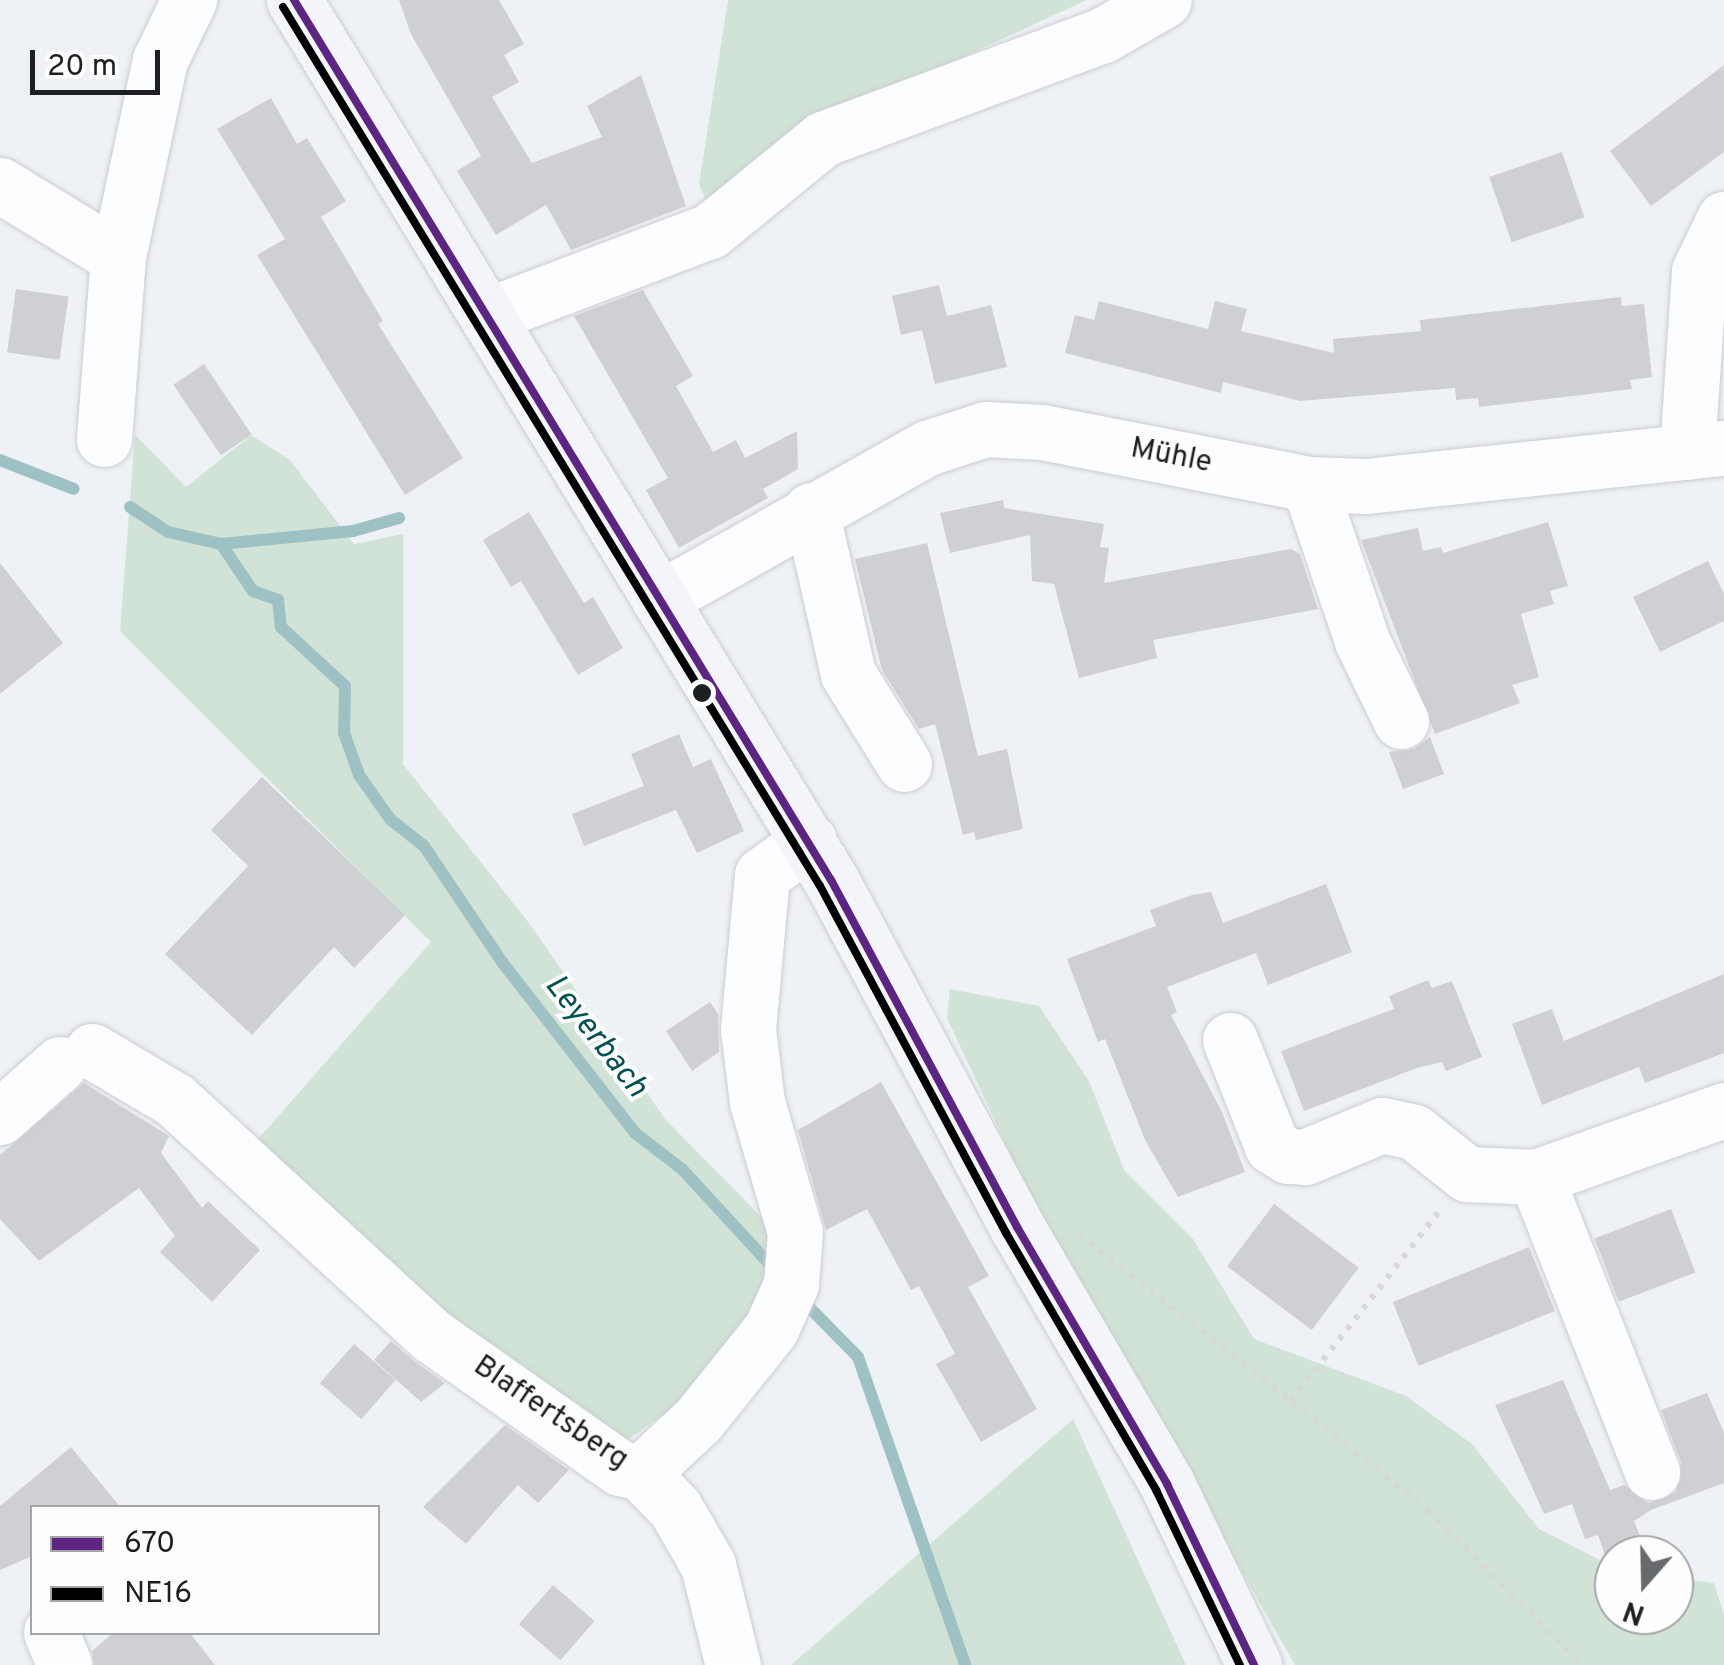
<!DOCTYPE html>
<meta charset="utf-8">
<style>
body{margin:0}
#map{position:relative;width:1724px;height:1665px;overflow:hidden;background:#eef2f6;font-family:Overpass,sans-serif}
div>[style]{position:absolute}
.green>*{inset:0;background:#d1e3d7}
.stream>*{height:12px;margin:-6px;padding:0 6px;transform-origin:6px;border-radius:6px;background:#9ec2c4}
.building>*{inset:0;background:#cfd0d4;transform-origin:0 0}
.path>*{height:6px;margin-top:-3px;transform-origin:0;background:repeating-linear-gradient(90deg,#d8d8da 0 5px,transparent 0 13px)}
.roads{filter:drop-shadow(0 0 2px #cacdd0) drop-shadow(0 0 2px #cacdd0)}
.minor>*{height:55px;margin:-27.5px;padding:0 27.5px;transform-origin:27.5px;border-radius:27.5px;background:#fcfdfe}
.major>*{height:55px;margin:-27.5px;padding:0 27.5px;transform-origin:27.5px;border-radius:27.5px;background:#f4f5f8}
.bus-1>*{height:8px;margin:-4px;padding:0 4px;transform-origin:4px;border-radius:4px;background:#5c2483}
.bus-2>*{height:8px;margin:-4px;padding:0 4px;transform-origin:4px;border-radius:4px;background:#000}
.dots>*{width:28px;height:28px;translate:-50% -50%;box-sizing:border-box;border:5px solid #fefefe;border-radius:50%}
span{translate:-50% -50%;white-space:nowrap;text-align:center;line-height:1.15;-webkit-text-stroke:8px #fefefe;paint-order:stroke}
.street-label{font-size:30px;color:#1d2023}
.water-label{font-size:32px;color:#025254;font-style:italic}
.legend{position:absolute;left:30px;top:1505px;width:350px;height:130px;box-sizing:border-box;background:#fefefe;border:2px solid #a4a5a6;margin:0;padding:12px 18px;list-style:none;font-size:30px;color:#1d2023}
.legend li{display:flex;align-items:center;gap:20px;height:50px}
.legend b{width:50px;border:2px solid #a4a5a6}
.north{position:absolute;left:1594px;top:1535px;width:100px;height:100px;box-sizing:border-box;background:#fefefe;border:2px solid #a4a5a6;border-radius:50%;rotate:200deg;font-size:28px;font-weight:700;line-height:40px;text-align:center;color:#1d2023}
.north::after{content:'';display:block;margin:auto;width:35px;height:45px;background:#666a6d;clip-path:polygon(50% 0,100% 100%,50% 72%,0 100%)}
.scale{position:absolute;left:30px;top:50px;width:130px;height:45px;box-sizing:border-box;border:5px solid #1d2023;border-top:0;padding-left:12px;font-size:30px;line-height:35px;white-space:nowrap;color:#1d2023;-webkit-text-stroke:8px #fefefe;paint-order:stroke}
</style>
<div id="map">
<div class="green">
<i style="clip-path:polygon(728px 0,1087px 0,829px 119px,712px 215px,699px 184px)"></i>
<i style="clip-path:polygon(135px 435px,186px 487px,251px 435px,290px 460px,354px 544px,403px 534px,403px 764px,529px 923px,665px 1119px,785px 1241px,774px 1289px,684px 1400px,624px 1442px,445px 1318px,253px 1145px,431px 942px,120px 631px)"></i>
<i style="clip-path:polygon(950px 989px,1039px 1006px,1089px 1081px,1124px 1170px,1193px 1239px,1254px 1339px,1406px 1396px,1472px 1444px,1539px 1529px,1614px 1567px,1614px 1615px,1674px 1615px,1674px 1578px,1714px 1583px,1724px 1615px,1724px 1665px,1295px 1665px,1040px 1217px,947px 1018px)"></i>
<i style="clip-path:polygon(1073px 1419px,1186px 1665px,791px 1665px,1064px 1427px)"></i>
</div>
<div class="stream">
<i style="left:0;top:460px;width:79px;rotate:21.4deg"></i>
<i style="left:130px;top:507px;width:45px;rotate:33.3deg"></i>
<i style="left:168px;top:532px;width:54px;rotate:12.8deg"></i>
<i style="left:221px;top:544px;width:57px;rotate:55.8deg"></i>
<i style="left:253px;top:591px;width:27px;rotate:20deg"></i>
<i style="left:278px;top:600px;width:27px;rotate:84deg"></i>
<i style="left:281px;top:627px;width:87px;rotate:42.7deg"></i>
<i style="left:345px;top:686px;width:47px;rotate:91.2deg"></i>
<i style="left:344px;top:733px;width:45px;rotate:70.3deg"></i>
<i style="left:359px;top:775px;width:54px;rotate:54.8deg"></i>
<i style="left:390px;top:819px;width:43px;rotate:38.5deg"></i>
<i style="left:424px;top:846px;width:140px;rotate:56.1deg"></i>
<i style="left:502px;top:962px;width:217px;rotate:52.1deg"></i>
<i style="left:635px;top:1133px;width:59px;rotate:37.5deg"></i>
<i style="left:682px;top:1169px;width:136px;rotate:47.4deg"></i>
<i style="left:221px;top:544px;width:133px;rotate:-5.6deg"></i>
<i style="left:353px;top:531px;width:48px;rotate:-15.8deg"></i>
<i style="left:801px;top:1299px;width:81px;rotate:45.5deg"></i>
<i style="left:858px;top:1357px;width:326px;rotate:70.8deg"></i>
</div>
<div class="building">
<i style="clip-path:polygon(399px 0,499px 0,524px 44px,504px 55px,519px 82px,492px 97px,532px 163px,602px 137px,587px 106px,641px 75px,686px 206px,571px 250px,546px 205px,496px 235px,457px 171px,481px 156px,411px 34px)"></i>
<i style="clip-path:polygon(1724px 65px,1724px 152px,1651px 206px,1610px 151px)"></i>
<i style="clip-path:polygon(271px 98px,297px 144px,307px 138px,346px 201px,321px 217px,383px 321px,378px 324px,463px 458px,405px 495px,257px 255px,285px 239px,217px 129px)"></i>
<i style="left:1562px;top:152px;width:69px;height:77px;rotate:71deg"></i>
<i style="clip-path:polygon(939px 285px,947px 316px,991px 305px,1007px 367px,935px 384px,922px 330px,901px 335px,892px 296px)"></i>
<i style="left:16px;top:289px;width:53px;height:64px;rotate:8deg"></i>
<i style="clip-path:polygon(643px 290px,693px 376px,676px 386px,713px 452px,736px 440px,745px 458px,797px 431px,798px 469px,763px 489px,768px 498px,679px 548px,646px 490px,668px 478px,574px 316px)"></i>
<i style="clip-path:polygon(1621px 297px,1622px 306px,1644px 304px,1652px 377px,1630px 380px,1632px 389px,1479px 407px,1478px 398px,1456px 400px,1455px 388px,1300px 401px,1223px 382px,1221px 393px,1065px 353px,1075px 315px,1094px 320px,1099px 301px,1208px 329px,1215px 301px,1247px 309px,1241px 331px,1334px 353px,1333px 339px,1421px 331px,1420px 320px)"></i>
<i style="left:204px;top:364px;width:85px;height:37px;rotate:56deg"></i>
<i style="clip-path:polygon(1003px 500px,1004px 508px,1104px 524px,1100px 547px,1109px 548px,1104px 583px,1291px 549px,1300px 554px,1318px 609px,1153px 640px,1157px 658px,1079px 678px,1054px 584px,1032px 581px,1030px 535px,950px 553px,940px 513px)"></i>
<i style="clip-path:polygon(529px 512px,584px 603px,593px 597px,623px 648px,578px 675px,521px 581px,511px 587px,483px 540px)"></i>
<i style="clip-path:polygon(1548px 522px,1568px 586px,1550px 591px,1554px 604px,1521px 614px,1539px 677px,1512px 685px,1520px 703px,1435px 734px,1361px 540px,1418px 528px,1423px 551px,1441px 547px,1443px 553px)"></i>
<i style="clip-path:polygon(927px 543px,978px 756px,1007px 749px,1023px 829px,976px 840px,974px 832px,963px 835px,935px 724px,919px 729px,882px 670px,855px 559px)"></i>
<i style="clip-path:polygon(1708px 561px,1724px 594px,1724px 621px,1660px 652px,1633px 597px)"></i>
<i style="clip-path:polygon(0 563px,63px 643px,0 694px)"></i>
<i style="clip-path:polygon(679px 734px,693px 767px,711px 759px,744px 831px,697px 853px,676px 810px,584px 846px,572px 814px,644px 786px,631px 754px)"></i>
<i style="clip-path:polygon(1430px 737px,1444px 774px,1403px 789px,1389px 752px,1414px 749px)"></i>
<i style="clip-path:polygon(262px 777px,405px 915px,354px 968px,334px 947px,252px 1035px,165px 954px,248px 866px,211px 830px)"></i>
<i style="clip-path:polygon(1326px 884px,1352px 952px,1268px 985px,1256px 953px,1167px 987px,1177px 1012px,1171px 1015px,1222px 1112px,1245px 1172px,1178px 1197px,1145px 1140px,1105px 1039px,1098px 1042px,1067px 959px,1156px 926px,1150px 910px,1192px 895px,1211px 892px,1223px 923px)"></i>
<i style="clip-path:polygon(1724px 974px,1724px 1053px,1645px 1083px,1639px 1067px,1542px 1105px,1512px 1024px,1552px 1009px,1564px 1041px)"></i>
<i style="clip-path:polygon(1428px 980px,1432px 988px,1452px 981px,1482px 1057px,1446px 1071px,1442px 1062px,1417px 1068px,1304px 1111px,1281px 1051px,1394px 1009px,1389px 996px)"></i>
<i style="clip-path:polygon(710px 1002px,718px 1014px,719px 1052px,692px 1071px,666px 1031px)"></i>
<i style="clip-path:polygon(881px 1082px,989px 1276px,968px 1287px,1037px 1409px,981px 1442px,936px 1364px,955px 1354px,919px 1286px,911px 1290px,867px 1209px,826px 1230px,798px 1130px)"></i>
<i style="clip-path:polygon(84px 1083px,169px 1136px,161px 1153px,202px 1208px,208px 1201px,260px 1250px,212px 1302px,160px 1252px,175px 1236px,139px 1188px,39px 1261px,0 1219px,0 1155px)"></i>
<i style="left:1274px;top:1204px;width:106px;height:78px;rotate:37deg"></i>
<i style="left:1671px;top:1209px;width:68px;height:82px;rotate:69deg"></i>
<i style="left:1529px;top:1247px;width:69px;height:147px;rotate:68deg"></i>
<i style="clip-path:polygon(391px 1341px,414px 1361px,445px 1383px,421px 1402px,374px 1360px)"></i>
<i style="left:354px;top:1344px;width:55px;height:52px;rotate:41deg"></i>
<i style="clip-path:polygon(1563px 1380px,1610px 1490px,1624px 1485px,1648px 1503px,1676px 1492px,1681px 1462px,1661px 1410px,1707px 1393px,1724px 1433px,1724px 1483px,1651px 1510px,1634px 1521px,1642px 1541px,1605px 1555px,1598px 1535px,1585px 1539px,1572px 1504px,1544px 1514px,1495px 1405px)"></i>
<i style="clip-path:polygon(505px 1425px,569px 1470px,538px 1503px,518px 1485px,466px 1544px,423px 1507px)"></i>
<i style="clip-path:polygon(71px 1447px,121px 1508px,32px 1508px,32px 1556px,0 1570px,0 1506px)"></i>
<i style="left:553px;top:1585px;width:55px;height:52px;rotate:41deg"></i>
<i style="clip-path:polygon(114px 1632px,189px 1632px,215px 1665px,94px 1665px,92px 1651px)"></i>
</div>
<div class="path">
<i style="left:1079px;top:1234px;width:445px;rotate:38.3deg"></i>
<i style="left:1428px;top:1510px;width:219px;rotate:45deg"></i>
<i style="left:1291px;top:1401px;width:239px;rotate:-52deg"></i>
</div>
<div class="roads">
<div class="minor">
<i style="left:0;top:185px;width:138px;rotate:31.4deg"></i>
<i style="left:118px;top:257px;width:201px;rotate:-78deg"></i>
<i style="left:160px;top:60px;width:67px;rotate:-64.2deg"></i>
<i style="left:491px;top:314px;width:234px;rotate:-20.8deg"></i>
<i style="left:710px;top:231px;width:146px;rotate:-39.2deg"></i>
<i style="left:823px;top:139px;width:299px;rotate:-20.4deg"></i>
<i style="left:1103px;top:35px;width:70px;rotate:-29.8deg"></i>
<i style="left:104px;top:439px;width:183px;rotate:-85.6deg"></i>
<i style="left:1687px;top:452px;width:181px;rotate:-86.2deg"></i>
<i style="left:1699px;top:271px;width:58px;rotate:-64.3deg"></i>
<i style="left:1309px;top:484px;width:166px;rotate:71.3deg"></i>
<i style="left:1362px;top:641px;width:89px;rotate:64deg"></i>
<i style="left:811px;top:510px;width:168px;rotate:77.3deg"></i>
<i style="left:848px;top:674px;width:106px;rotate:58.1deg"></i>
<i style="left:659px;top:599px;width:308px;rotate:-29.4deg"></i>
<i style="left:927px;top:448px;width:62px;rotate:-17.9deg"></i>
<i style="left:986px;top:429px;width:56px;rotate:3.1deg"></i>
<i style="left:1042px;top:432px;width:272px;rotate:11deg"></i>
<i style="left:1309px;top:484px;width:57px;rotate:2deg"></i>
<i style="left:1366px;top:486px;width:360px;rotate:-6.1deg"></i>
<i style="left:1230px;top:1040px;width:114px;rotate:68.4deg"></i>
<i style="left:1272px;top:1146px;width:19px;rotate:32deg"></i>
<i style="left:1288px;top:1156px;width:17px;rotate:3deg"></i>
<i style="left:1305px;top:1157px;width:83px;rotate:-22.6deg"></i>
<i style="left:1382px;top:1125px;width:33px;rotate:12deg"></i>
<i style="left:1414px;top:1132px;width:68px;rotate:38.4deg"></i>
<i style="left:1467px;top:1174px;width:69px;rotate:2.5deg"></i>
<i style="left:1536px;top:1177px;width:200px;rotate:-19.6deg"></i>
<i style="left:92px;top:1051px;width:96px;rotate:30.6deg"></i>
<i style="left:175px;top:1100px;width:349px;rotate:42.6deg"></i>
<i style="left:432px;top:1336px;width:230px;rotate:35.1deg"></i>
<i style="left:620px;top:1468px;width:22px;rotate:13deg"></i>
<i style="left:641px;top:1473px;width:78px;rotate:-42.9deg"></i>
<i style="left:698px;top:1420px;width:117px;rotate:-51.3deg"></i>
<i style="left:771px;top:1329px;width:49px;rotate:-66deg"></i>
<i style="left:791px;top:1284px;width:52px;rotate:-85.6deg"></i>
<i style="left:795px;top:1232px;width:135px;rotate:-106.3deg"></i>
<i style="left:757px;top:1102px;width:74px;rotate:-97deg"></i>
<i style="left:748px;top:1029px;width:155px;rotate:-84.8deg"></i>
<i style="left:762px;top:875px;width:58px;rotate:-35.9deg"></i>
<i style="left:0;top:1117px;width:80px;rotate:-41.5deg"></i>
<i style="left:1536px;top:1177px;width:317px;rotate:68.5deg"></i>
<i style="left:641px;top:1473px;width:49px;rotate:45.8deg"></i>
<i style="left:675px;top:1508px;width:66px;rotate:59.9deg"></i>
<i style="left:708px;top:1565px;width:103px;rotate:76deg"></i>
<i style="left:51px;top:1632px;width:35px;rotate:68deg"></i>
</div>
<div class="major">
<i style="left:294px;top:0;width:1031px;rotate:58.61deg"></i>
<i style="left:831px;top:880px;width:394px;rotate:61.8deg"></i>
<i style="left:1017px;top:1227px;width:298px;rotate:59.7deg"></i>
<i style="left:1167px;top:1484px;width:201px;rotate:64.3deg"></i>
</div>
</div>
<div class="bus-1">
<i style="left:294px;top:0;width:1031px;rotate:58.61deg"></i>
<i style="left:831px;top:880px;width:394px;rotate:61.8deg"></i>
<i style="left:1017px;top:1227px;width:298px;rotate:59.7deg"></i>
<i style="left:1167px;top:1484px;width:201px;rotate:64.3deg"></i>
</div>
<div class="bus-2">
<i style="left:283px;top:7px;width:1030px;rotate:58.58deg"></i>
<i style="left:820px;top:886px;width:394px;rotate:61.8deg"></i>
<i style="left:1006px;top:1233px;width:298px;rotate:59.7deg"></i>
<i style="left:1156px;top:1490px;width:194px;rotate:64.4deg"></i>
</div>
<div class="dots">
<i style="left:702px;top:693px;background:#1d2023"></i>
</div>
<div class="street-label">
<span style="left:1171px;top:457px;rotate:11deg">Mühle</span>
<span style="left:550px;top:1414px;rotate:34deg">Blaffertsberg</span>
</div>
<div class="water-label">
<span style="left:595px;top:1037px;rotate:52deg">Leyerbach</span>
</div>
<ul class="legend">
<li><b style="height:12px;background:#5c2483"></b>670</li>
<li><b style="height:12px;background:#000"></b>NE16</li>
</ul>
<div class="north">N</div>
<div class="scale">20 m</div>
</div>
